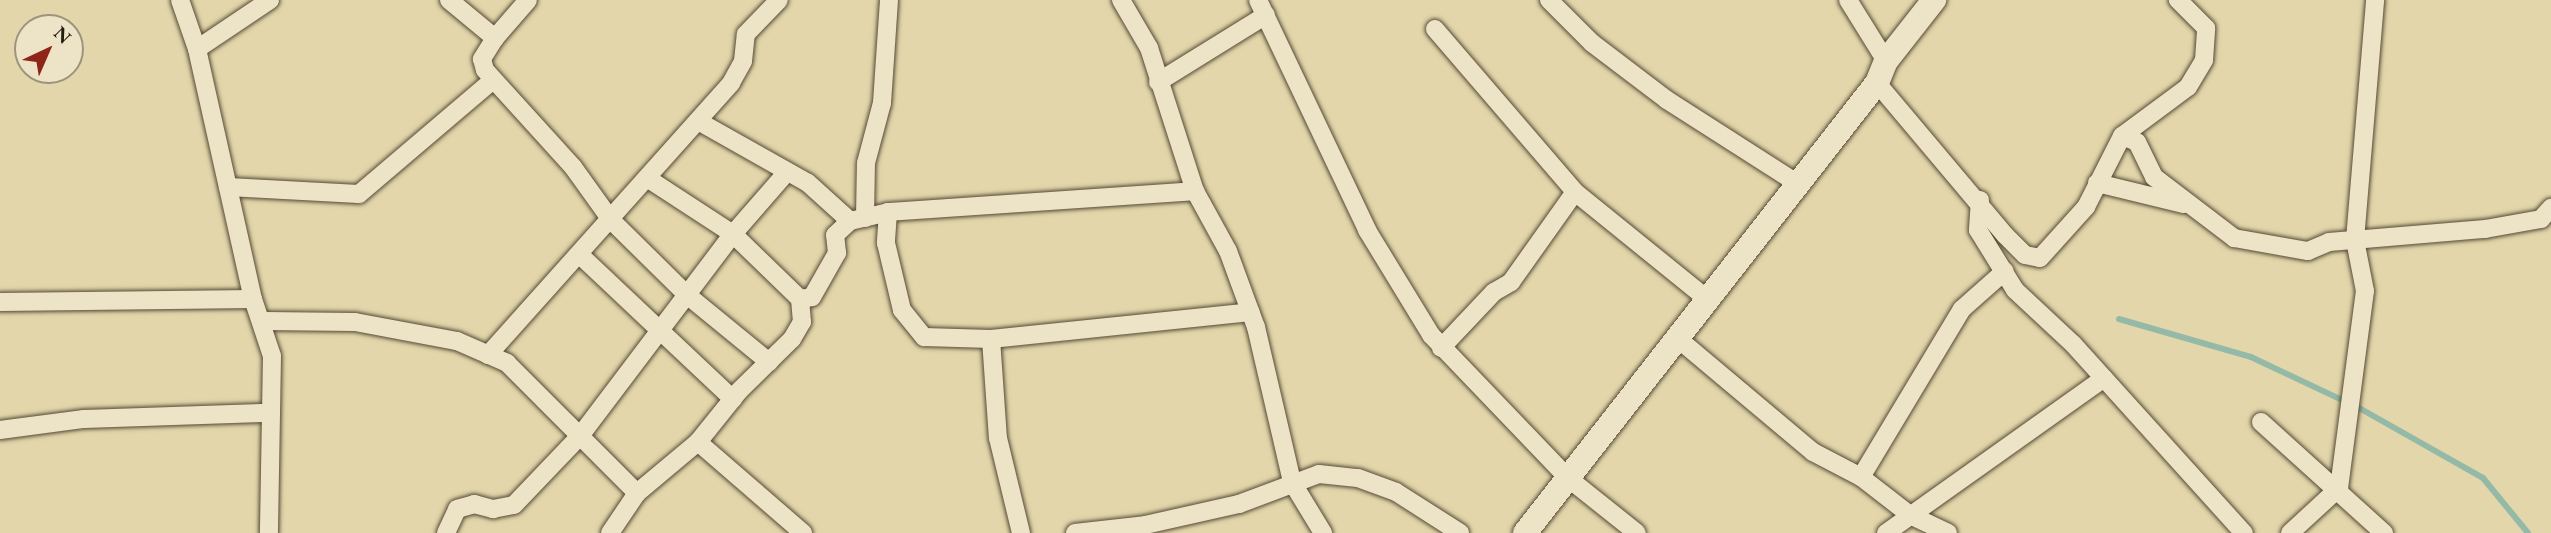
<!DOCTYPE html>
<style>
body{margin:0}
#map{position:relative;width:2551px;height:533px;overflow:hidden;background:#e3d6aa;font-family:"EB Garamond",serif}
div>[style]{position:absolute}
.stream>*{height:6px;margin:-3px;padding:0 3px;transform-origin:3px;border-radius:3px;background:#95b9a7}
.roads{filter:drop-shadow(0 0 2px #544a36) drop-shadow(0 0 2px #544a36)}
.minor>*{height:18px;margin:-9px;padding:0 9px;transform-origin:9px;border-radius:9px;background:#ede4c8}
.secondary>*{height:24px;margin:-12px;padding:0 12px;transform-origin:12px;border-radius:12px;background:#ede4c8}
span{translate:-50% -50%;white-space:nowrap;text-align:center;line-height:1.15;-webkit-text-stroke:6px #ede4c8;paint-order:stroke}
.north{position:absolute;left:14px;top:14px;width:70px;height:70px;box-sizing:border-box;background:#ede4c8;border:2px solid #9d947e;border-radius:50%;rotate:44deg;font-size:19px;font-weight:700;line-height:28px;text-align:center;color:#241b10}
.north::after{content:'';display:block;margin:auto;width:24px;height:32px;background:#8f2418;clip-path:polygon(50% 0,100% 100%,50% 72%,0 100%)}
</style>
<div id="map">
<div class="stream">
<i style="left:2119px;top:319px;width:137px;rotate:16.1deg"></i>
<i style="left:2251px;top:357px;width:122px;rotate:25.3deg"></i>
<i style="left:2361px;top:409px;width:140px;rotate:29.5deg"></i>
<i style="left:2483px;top:478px;width:71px;rotate:50.7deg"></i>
</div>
<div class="roads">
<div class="minor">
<i style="left:180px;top:0;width:52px;rotate:70.9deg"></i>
<i style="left:197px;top:49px;width:256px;rotate:77.4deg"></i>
<i style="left:253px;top:299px;width:60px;rotate:71.6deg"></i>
<i style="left:272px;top:356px;width:177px;rotate:91deg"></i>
<i style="left:449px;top:0;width:60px;rotate:39.6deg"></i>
<i style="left:495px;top:38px;width:25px;rotate:122deg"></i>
<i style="left:482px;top:59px;width:11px;rotate:75deg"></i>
<i style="left:485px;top:70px;width:131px;rotate:47.8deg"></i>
<i style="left:573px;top:167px;width:65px;rotate:54.4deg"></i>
<i style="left:611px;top:220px;width:107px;rotate:44.6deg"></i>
<i style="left:687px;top:295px;width:106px;rotate:39.3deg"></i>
<i style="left:1121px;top:0;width:56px;rotate:59.7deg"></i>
<i style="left:1149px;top:48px;width:150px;rotate:72.2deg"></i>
<i style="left:1195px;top:191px;width:68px;rotate:61.2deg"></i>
<i style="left:1228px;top:251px;width:81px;rotate:69.8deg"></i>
<i style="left:1256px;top:327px;width:159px;rotate:76.9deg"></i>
<i style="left:1292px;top:482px;width:60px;rotate:58.7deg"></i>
<i style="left:1258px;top:0;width:255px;rotate:64.6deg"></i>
<i style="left:1367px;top:230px;width:123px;rotate:58.6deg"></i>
<i style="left:1431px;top:335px;width:198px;rotate:46.2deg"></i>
<i style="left:1568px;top:478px;width:88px;rotate:38.6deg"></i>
<i style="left:1549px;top:0;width:61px;rotate:45deg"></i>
<i style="left:1592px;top:43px;width:94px;rotate:37.2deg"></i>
<i style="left:1667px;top:100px;width:152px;rotate:32.6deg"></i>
<i style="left:1848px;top:0;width:72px;rotate:58.1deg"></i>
<i style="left:1435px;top:29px;width:215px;rotate:49.3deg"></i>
<i style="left:1575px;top:192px;width:170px;rotate:39deg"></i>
<i style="left:495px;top:38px;width:50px;rotate:-49deg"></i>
<i style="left:197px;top:49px;width:88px;rotate:-33.9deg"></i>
<i style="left:1158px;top:82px;width:127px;rotate:-31.8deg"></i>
<i style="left:1877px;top:83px;width:199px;rotate:49.9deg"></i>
<i style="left:2005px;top:235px;width:28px;rotate:45deg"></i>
<i style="left:2025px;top:255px;width:15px;rotate:11deg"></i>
<i style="left:2040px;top:258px;width:69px;rotate:-48deg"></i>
<i style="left:2086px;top:207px;width:80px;rotate:-63.1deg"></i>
<i style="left:2122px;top:136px;width:82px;rotate:-36.6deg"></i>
<i style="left:2188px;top:87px;width:31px;rotate:-59deg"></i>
<i style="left:2204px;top:60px;width:32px;rotate:-86deg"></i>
<i style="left:2206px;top:28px;width:40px;rotate:-135deg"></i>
<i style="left:698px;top:121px;width:126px;rotate:29.4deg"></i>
<i style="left:808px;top:183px;width:57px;rotate:42.1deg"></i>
<i style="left:2122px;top:136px;width:16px;rotate:22deg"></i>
<i style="left:2137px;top:142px;width:39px;rotate:64deg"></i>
<i style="left:2154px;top:177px;width:101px;rotate:37.3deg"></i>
<i style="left:2234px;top:238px;width:75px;rotate:10deg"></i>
<i style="left:2308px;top:251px;width:23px;rotate:-23deg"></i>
<i style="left:2329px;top:242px;width:157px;rotate:-4.8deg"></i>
<i style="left:2485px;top:229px;width:57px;rotate:-10.1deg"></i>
<i style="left:2541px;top:219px;width:15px;rotate:-48deg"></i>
<i style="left:647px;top:178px;width:103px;rotate:33.1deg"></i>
<i style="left:733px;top:234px;width:93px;rotate:44.1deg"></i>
<i style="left:2097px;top:183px;width:89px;rotate:13.7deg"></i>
<i style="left:228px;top:187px;width:131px;rotate:3.1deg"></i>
<i style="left:359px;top:194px;width:176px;rotate:-40.4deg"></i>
<i style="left:1980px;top:200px;width:30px;rotate:94deg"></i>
<i style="left:1978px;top:230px;width:70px;rotate:58.3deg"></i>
<i style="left:2015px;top:290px;width:79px;rotate:43deg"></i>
<i style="left:2073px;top:344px;width:255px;rotate:47.9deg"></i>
<i style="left:888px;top:212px;width:31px;rotate:94deg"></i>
<i style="left:886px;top:243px;width:69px;rotate:76.6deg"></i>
<i style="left:902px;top:310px;width:35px;rotate:51deg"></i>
<i style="left:924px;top:337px;width:67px;rotate:1.7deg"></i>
<i style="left:991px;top:339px;width:261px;rotate:-5.9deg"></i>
<i style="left:865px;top:218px;width:55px;rotate:-89deg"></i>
<i style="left:866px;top:163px;width:62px;rotate:-75.1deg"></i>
<i style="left:882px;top:103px;width:103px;rotate:-86.1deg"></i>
<i style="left:580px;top:255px;width:210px;rotate:43.3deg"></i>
<i style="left:0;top:302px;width:253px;rotate:-0.7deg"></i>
<i style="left:264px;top:321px;width:91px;rotate:0.6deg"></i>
<i style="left:355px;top:322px;width:104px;rotate:10.6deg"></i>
<i style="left:457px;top:341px;width:55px;rotate:23.7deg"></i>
<i style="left:507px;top:363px;width:184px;rotate:45deg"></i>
<i style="left:1676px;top:337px;width:179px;rotate:40deg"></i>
<i style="left:1813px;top:452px;width:54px;rotate:27.5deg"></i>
<i style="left:1861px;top:477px;width:62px;rotate:37.8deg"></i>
<i style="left:1910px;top:515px;width:42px;rotate:25.3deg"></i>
<i style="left:991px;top:339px;width:99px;rotate:86deg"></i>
<i style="left:998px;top:438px;width:98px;rotate:76.4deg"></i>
<i style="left:1441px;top:348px;width:77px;rotate:-46.6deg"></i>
<i style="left:1494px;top:292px;width:20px;rotate:-30deg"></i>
<i style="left:1511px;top:282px;width:110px;rotate:-54.6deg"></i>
<i style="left:488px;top:355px;width:365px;rotate:-48.2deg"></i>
<i style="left:731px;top:83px;width:25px;rotate:-61deg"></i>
<i style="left:743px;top:61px;width:27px;rotate:-84deg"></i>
<i style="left:746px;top:34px;width:47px;rotate:-45.9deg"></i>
<i style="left:2261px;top:422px;width:166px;rotate:42.1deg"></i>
<i style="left:0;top:430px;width:85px;rotate:-7.5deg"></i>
<i style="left:84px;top:419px;width:185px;rotate:-1.9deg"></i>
<i style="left:698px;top:442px;width:139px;rotate:40.9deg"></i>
<i style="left:1861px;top:477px;width:196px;rotate:-59deg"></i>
<i style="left:1962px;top:309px;width:57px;rotate:-41.5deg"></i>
<i style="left:446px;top:533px;width:26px;rotate:-65deg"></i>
<i style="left:457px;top:509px;width:18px;rotate:-16deg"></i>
<i style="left:474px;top:504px;width:20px;rotate:15deg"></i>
<i style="left:493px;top:509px;width:21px;rotate:-11deg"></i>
<i style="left:514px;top:505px;width:95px;rotate:-46.3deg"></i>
<i style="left:580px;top:436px;width:253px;rotate:-52.9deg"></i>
<i style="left:733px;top:234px;width:82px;rotate:-48.9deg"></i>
<i style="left:610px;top:533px;width:48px;rotate:-56deg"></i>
<i style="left:637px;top:493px;width:80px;rotate:-39.9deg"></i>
<i style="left:698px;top:442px;width:65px;rotate:-51.2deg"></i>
<i style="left:739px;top:391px;width:74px;rotate:-44.5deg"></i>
<i style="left:792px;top:339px;width:20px;rotate:-60deg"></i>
<i style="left:802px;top:322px;width:23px;rotate:-95deg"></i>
<i style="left:800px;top:299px;width:12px;rotate:-9deg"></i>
<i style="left:812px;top:297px;width:51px;rotate:-60.4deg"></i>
<i style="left:837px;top:253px;width:18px;rotate:-96deg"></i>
<i style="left:835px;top:235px;width:21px;rotate:-43deg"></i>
<i style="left:850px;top:221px;width:39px;rotate:-13deg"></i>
<i style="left:888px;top:212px;width:308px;rotate:-3.9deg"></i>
<i style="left:1075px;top:533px;width:70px;rotate:-6.5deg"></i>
<i style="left:1145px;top:525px;width:96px;rotate:-12.6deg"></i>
<i style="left:1239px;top:504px;width:85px;rotate:-20.6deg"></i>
<i style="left:1319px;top:474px;width:39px;rotate:6deg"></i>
<i style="left:1358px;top:478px;width:40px;rotate:20.2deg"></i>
<i style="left:1396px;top:492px;width:76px;rotate:32.6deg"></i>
<i style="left:1886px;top:533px;width:267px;rotate:-35.4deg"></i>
<i style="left:2290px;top:533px;width:67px;rotate:-42.6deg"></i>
<i style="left:2339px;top:488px;width:199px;rotate:-82.5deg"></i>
<i style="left:2365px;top:291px;width:52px;rotate:-101.1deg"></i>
<i style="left:2355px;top:240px;width:241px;rotate:-85.2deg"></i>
</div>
<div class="secondary">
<i style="left:1525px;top:533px;width:571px;rotate:-51.97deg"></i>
<i style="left:1877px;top:83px;width:24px;rotate:-68deg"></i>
<i style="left:1886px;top:61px;width:78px;rotate:-51.8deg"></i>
</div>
</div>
<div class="north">N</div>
</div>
